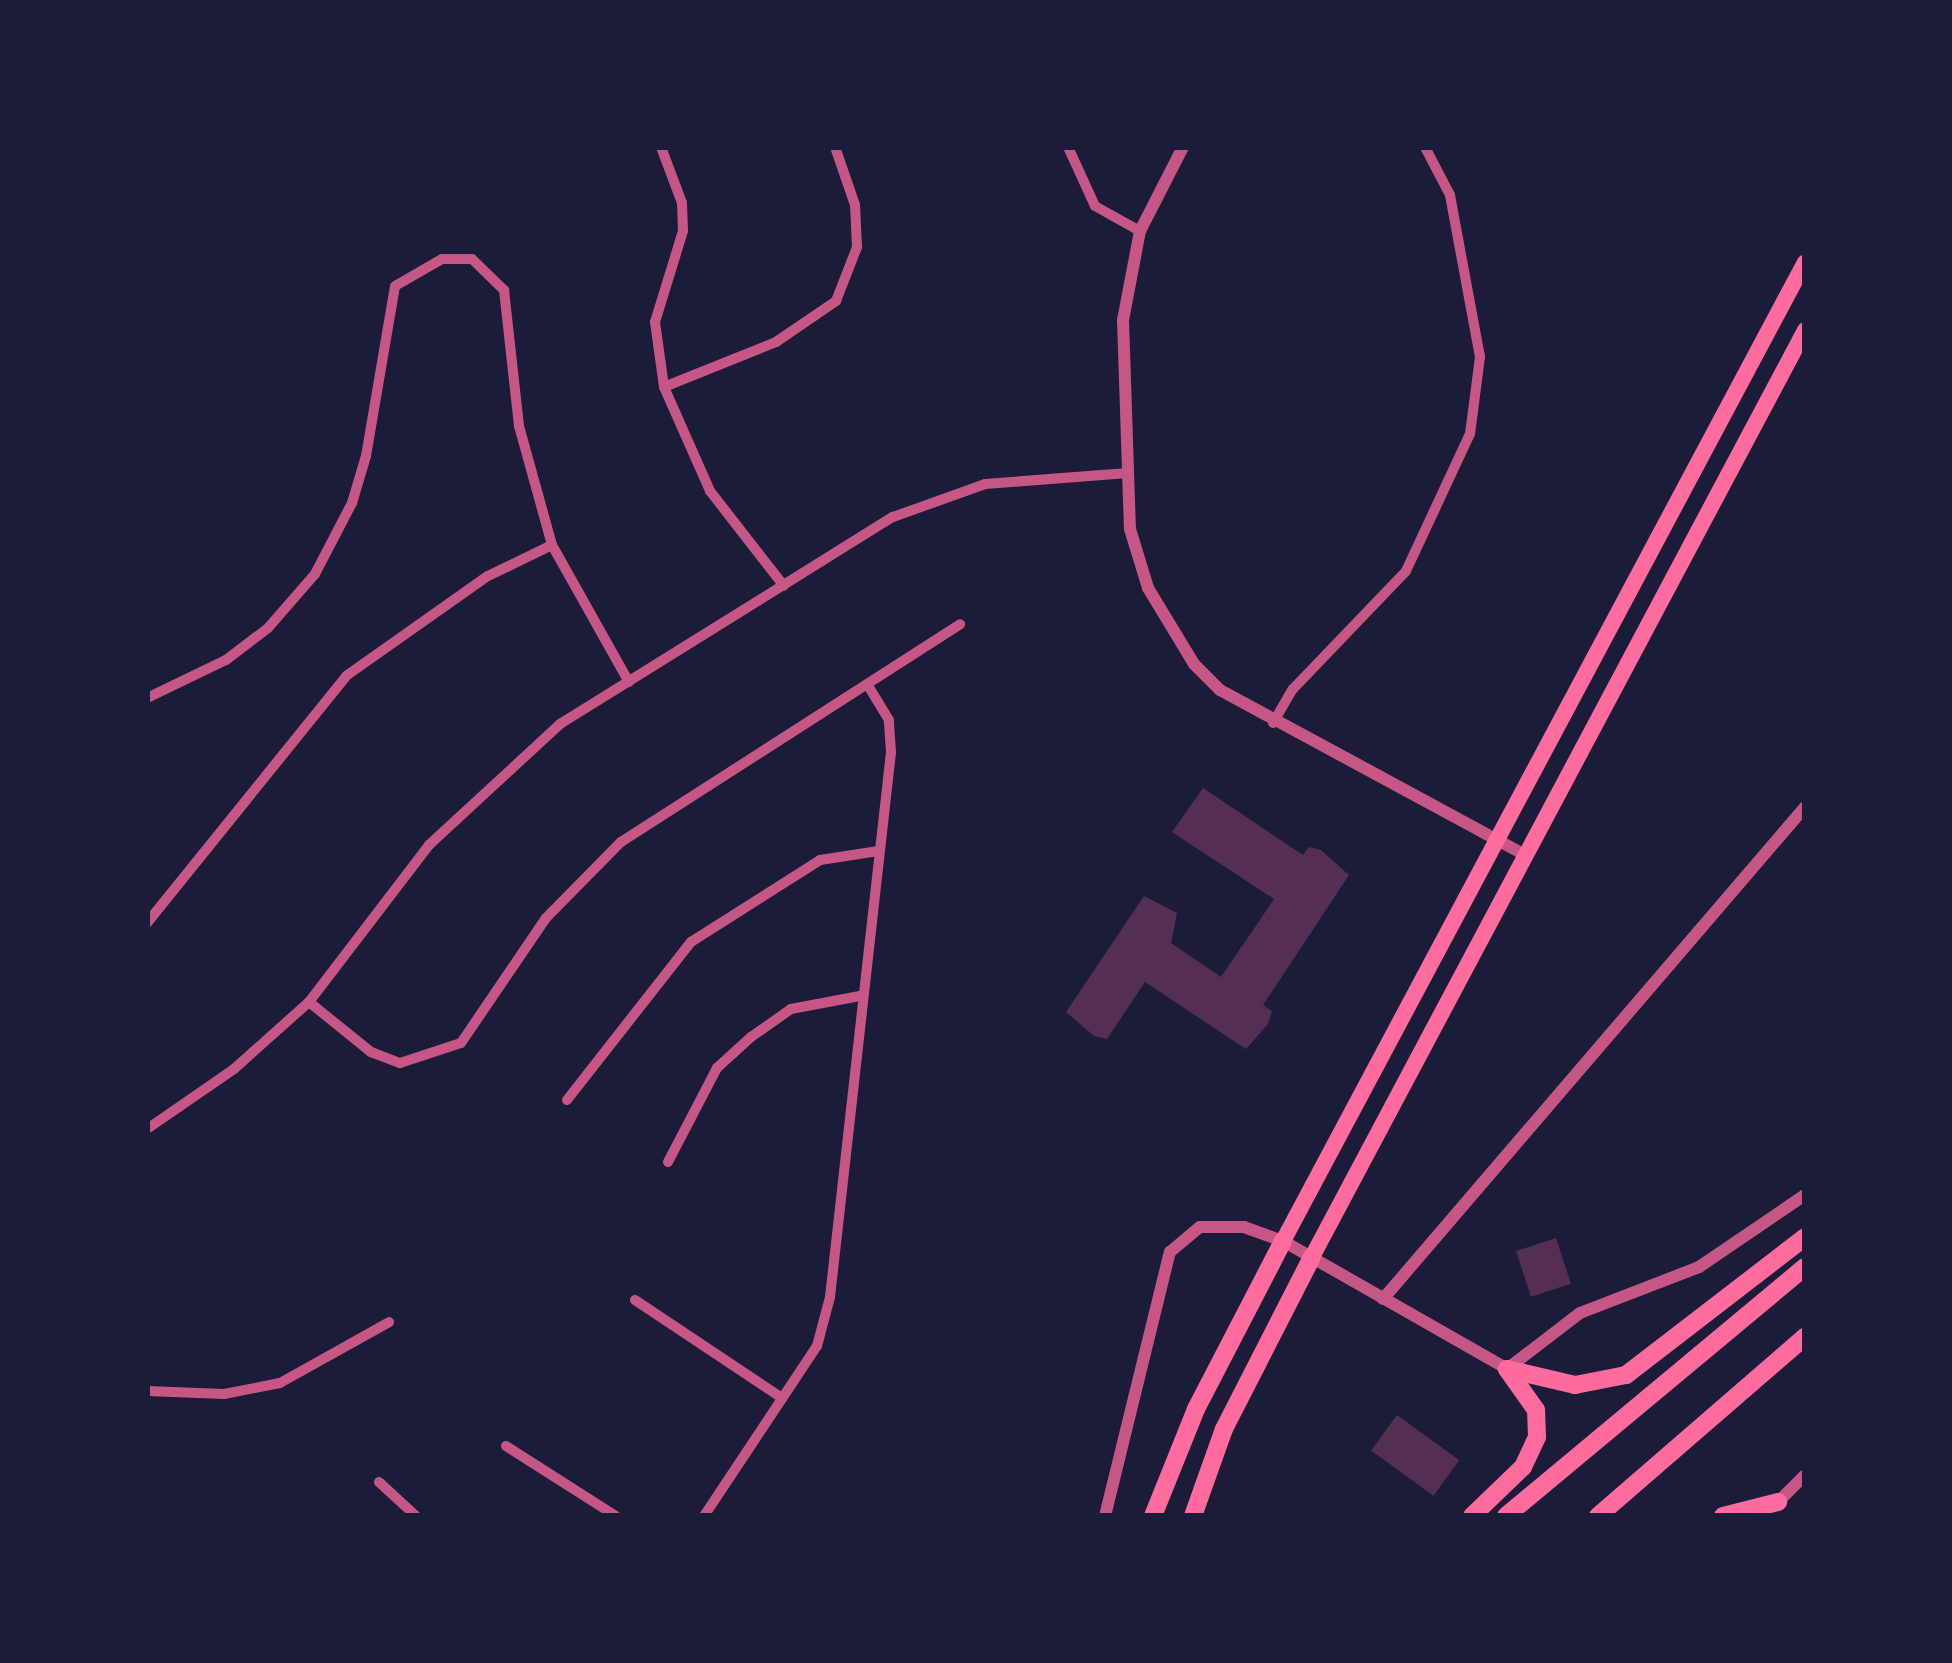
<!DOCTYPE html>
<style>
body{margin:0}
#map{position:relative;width:1952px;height:1663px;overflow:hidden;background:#1b1b3a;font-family:"PT Sans Narrow",sans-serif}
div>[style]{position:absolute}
.building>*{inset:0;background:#542f53;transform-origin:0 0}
.minor>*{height:10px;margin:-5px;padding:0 5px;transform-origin:5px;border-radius:5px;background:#c65784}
.tertiary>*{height:12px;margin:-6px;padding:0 6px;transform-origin:6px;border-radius:6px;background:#c65784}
.primary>*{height:16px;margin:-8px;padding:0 8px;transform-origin:8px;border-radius:8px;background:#ff6b9d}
.motorway>*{height:18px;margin:-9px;padding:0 9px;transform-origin:9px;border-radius:9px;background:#ff6b9d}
span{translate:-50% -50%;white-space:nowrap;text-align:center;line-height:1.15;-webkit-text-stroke:12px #1b1b3a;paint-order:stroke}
.frame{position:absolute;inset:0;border:150px solid #1b1b3a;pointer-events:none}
</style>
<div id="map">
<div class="building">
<i style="clip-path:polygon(1203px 788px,1303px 855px,1309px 847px,1321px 850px,1349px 875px,1263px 1005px,1272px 1011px,1268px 1024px,1246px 1049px,1145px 982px,1107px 1039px,1094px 1036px,1066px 1012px,1144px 896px,1177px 913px,1171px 943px,1221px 977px,1274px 899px,1172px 832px)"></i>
<i style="left:1556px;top:1238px;width:48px;height:42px;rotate:72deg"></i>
<i style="left:1397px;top:1415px;width:77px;height:44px;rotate:36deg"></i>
</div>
<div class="minor">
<i style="left:661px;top:147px;width:60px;rotate:69.4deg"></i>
<i style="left:682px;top:203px;width:28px;rotate:88deg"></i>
<i style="left:683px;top:231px;width:95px;rotate:107.1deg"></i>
<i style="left:655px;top:322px;width:66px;rotate:82.1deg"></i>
<i style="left:664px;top:387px;width:121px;rotate:-21.9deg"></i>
<i style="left:776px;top:342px;width:73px;rotate:-34.3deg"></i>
<i style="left:836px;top:301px;width:58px;rotate:-68.7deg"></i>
<i style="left:857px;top:247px;width:42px;rotate:-92.7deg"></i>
<i style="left:855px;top:205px;width:61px;rotate:-109deg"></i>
<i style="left:1068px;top:147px;width:65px;rotate:65.4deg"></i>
<i style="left:1095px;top:206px;width:51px;rotate:29.1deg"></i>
<i style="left:664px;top:387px;width:114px;rotate:66.1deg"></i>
<i style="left:710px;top:491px;width:120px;rotate:52.1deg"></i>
<i style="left:147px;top:698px;width:88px;rotate:-25.7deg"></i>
<i style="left:226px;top:660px;width:53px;rotate:-37.3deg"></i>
<i style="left:268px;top:628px;width:72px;rotate:-49deg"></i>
<i style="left:315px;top:574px;width:80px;rotate:-62.5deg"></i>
<i style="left:352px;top:503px;width:49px;rotate:-73.4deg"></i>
<i style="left:366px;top:456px;width:172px;rotate:-80.3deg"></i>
<i style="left:395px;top:286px;width:54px;rotate:-29.9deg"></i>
<i style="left:442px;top:259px;width:30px"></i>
<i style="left:472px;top:259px;width:45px;rotate:44.1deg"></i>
<i style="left:504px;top:290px;width:137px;rotate:83.7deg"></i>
<i style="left:519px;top:426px;width:123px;rotate:74.5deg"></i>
<i style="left:552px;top:545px;width:157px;rotate:60.7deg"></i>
<i style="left:1273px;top:723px;width:39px;rotate:-60deg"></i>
<i style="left:1293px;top:689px;width:163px;rotate:-46.2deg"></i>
<i style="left:1406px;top:571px;width:151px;rotate:-65deg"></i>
<i style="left:1470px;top:434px;width:78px;rotate:-82.6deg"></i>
<i style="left:1480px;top:357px;width:165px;rotate:-100.5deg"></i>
<i style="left:1450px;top:195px;width:54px;rotate:-117.5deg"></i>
<i style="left:147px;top:923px;width:317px;rotate:-51.1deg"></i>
<i style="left:346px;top:676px;width:174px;rotate:-35.2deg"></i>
<i style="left:488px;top:576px;width:71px;rotate:-25.8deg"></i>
<i style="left:309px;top:1002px;width:80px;rotate:38.9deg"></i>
<i style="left:371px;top:1052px;width:31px;rotate:21deg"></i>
<i style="left:400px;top:1063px;width:64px;rotate:-18.2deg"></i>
<i style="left:461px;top:1043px;width:151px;rotate:-55.8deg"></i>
<i style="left:546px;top:918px;width:107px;rotate:-45.4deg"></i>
<i style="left:621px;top:842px;width:403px;rotate:-32.7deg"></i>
<i style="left:567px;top:1100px;width:201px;rotate:-51.9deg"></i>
<i style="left:691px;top:942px;width:153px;rotate:-32.4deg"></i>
<i style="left:820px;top:860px;width:59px;rotate:-8.8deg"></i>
<i style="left:147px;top:1129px;width:106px;rotate:-34.6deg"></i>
<i style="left:234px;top:1069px;width:101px;rotate:-41.8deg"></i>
<i style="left:309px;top:1002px;width:198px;rotate:-52.6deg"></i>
<i style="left:429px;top:845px;width:178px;rotate:-42.7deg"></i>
<i style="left:560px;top:724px;width:392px;rotate:-31.9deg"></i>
<i style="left:893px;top:517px;width:98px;rotate:-19.7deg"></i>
<i style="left:985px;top:484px;width:143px;rotate:-4.4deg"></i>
<i style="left:668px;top:1162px;width:106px;rotate:-62.5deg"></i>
<i style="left:717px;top:1068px;width:46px;rotate:-42.4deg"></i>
<i style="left:751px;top:1037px;width:49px;rotate:-35deg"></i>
<i style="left:791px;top:1009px;width:70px;rotate:-10.7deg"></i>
<i style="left:635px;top:1300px;width:177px;rotate:33.7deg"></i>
<i style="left:147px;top:1391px;width:77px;rotate:2.2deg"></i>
<i style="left:224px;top:1394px;width:57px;rotate:-11.1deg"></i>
<i style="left:280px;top:1383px;width:125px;rotate:-29.2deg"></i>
<i style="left:506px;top:1446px;width:130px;rotate:32.5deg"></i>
<i style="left:379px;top:1482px;width:50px;rotate:42.6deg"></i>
<i style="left:704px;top:1516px;width:204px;rotate:-56.4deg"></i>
<i style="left:817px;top:1346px;width:51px;rotate:-75.1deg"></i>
<i style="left:830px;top:1297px;width:548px;rotate:-83.61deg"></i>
<i style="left:891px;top:752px;width:32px;rotate:-94deg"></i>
<i style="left:889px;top:720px;width:42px;rotate:-121.4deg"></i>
</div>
<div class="tertiary">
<i style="left:1183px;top:147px;width:94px;rotate:117.1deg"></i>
<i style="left:1140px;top:231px;width:91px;rotate:100.8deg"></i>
<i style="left:1123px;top:320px;width:209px;rotate:88.1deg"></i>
<i style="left:1130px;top:529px;width:62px;rotate:73deg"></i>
<i style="left:1148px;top:588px;width:89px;rotate:58.8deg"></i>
<i style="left:1194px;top:664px;width:37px;rotate:45deg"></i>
<i style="left:1220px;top:690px;width:349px;rotate:28.4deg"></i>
<i style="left:1383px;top:1299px;width:648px;rotate:-49.38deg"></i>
<i style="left:1778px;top:1502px;width:38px;rotate:-45deg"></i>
<i style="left:1105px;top:1516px;width:272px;rotate:-76.2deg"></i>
<i style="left:1170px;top:1252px;width:39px;rotate:-40deg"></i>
<i style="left:1200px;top:1227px;width:44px"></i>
<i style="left:1244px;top:1227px;width:41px;rotate:19.7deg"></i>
<i style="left:1283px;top:1241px;width:258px;rotate:29.7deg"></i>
<i style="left:1507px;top:1369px;width:92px;rotate:-37.5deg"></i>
<i style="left:1580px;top:1313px;width:128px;rotate:-21.1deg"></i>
<i style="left:1699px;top:1267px;width:128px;rotate:-34.2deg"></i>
</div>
<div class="primary">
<i style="left:1283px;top:1241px;width:1109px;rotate:-61.93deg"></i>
<i style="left:1312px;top:1257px;width:1050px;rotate:-61.99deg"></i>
</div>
<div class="motorway">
<i style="left:1507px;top:1369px;width:70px;rotate:13.2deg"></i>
<i style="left:1575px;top:1385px;width:52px;rotate:-11.1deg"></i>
<i style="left:1626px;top:1375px;width:226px;rotate:-37.6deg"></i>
<i style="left:1153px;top:1516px;width:115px;rotate:-68.1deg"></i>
<i style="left:1196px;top:1409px;width:189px;rotate:-62.6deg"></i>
<i style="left:1193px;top:1516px;width:92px;rotate:-70.4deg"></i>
<i style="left:1224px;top:1429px;width:193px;rotate:-62.9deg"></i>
<i style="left:1472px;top:1516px;width:71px;rotate:-43.9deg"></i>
<i style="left:1523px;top:1467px;width:33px;rotate:-65deg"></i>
<i style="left:1537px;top:1437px;width:27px;rotate:-92deg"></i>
<i style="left:1536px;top:1410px;width:50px;rotate:-125.3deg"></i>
<i style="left:1506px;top:1516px;width:389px;rotate:-39.8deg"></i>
<i style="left:1598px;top:1516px;width:274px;rotate:-40.9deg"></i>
<i style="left:1723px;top:1516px;width:57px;rotate:-14.3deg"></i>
</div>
<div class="frame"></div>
</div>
